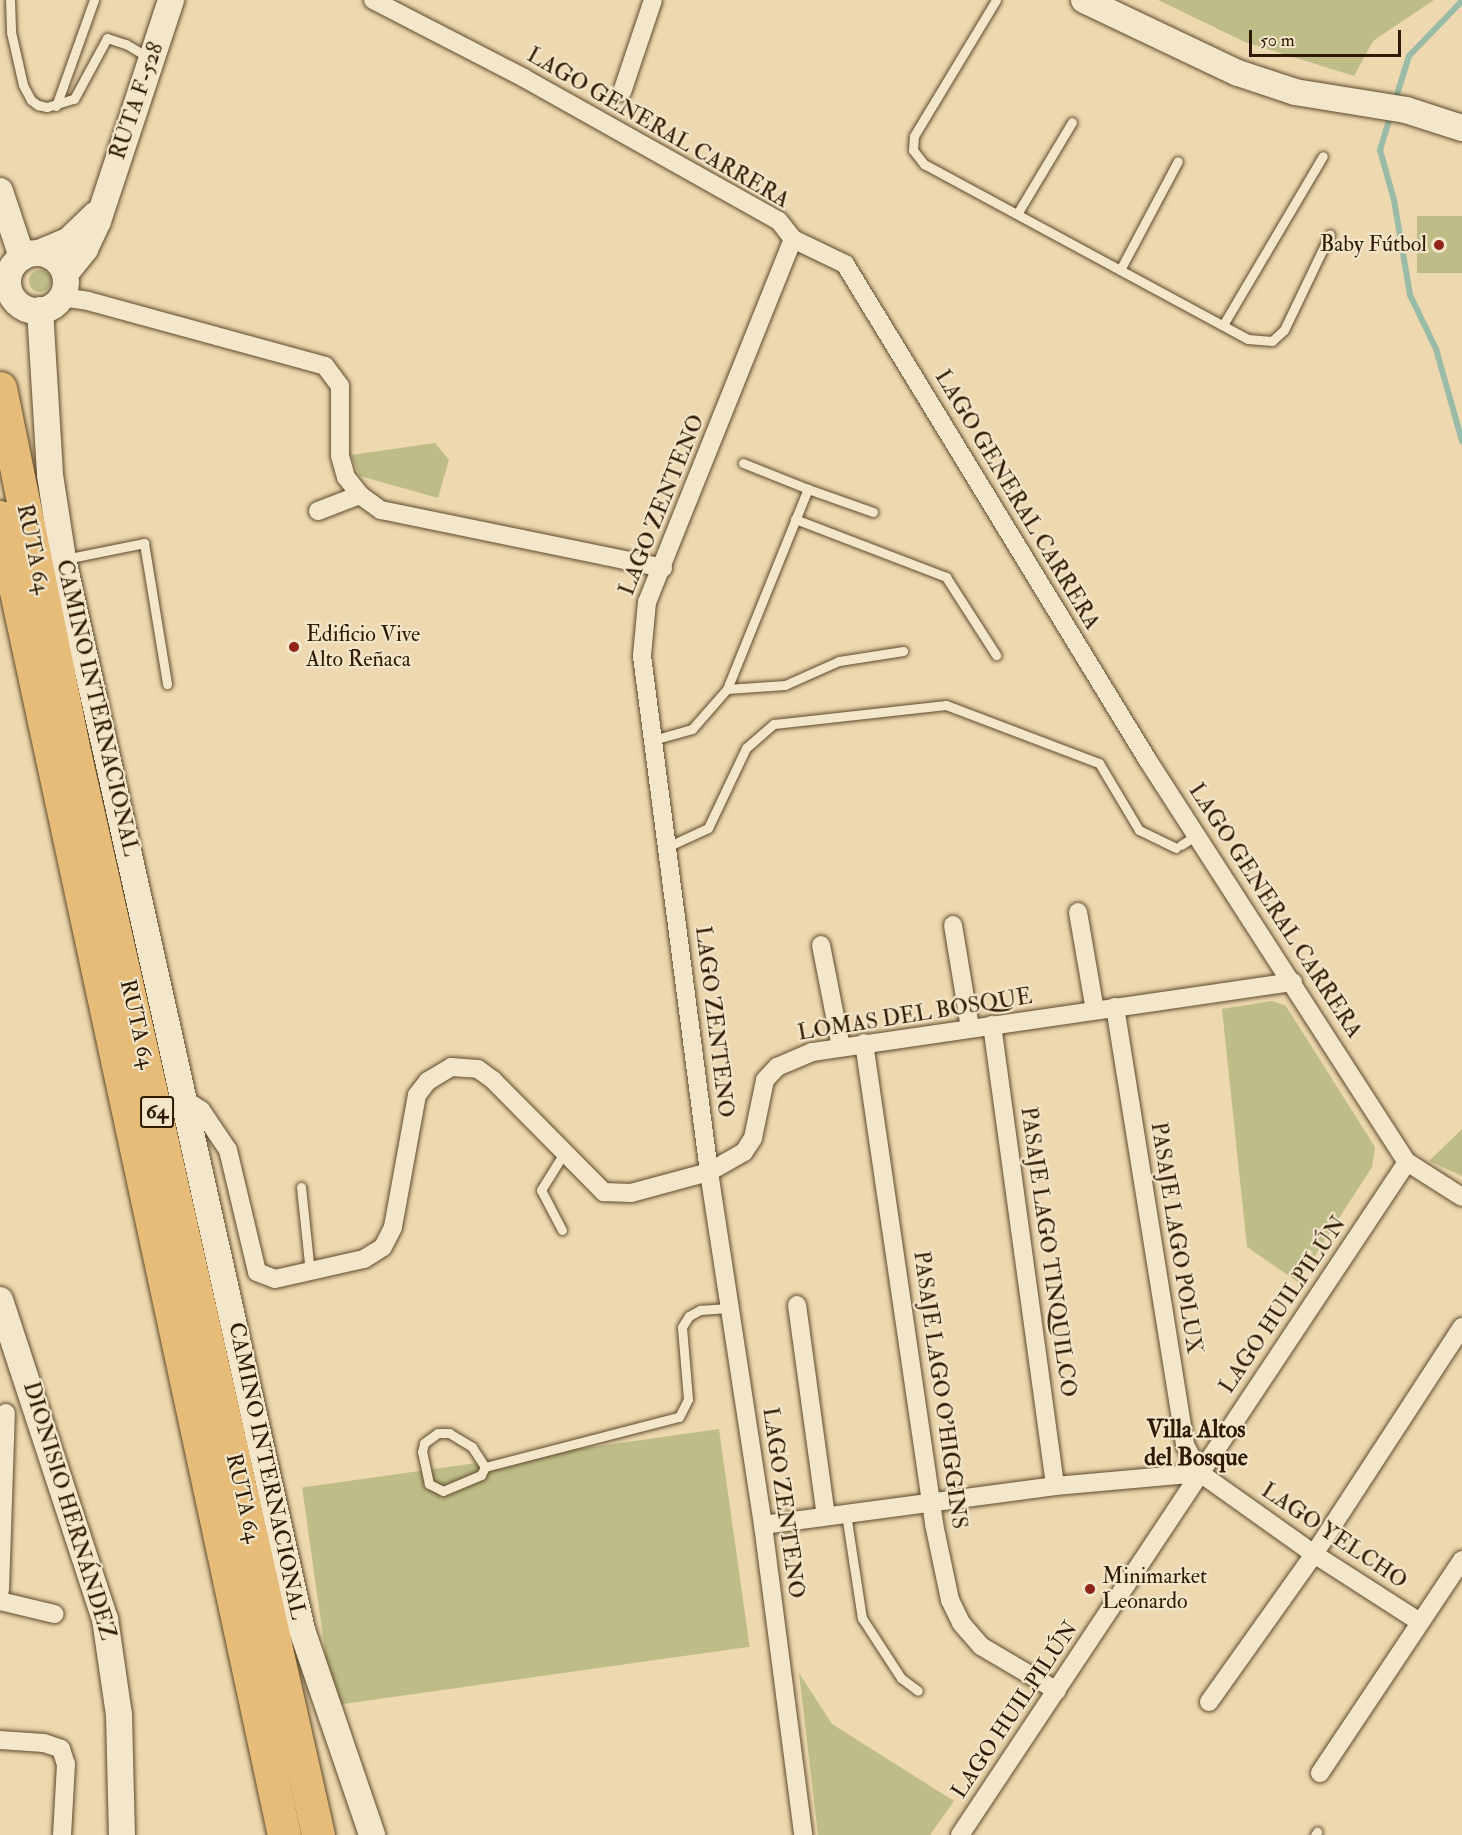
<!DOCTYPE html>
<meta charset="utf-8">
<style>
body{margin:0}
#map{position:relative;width:1462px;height:1835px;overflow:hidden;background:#edd8af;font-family:"IM FELL Double Pica",serif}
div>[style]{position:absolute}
.green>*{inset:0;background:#bebd87;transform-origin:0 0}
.round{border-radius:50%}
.stream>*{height:6px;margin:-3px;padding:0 3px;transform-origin:3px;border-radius:3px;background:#9abba7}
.roads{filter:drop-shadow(0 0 2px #5e4a2c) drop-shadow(0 0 2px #5e4a2c)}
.lane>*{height:9px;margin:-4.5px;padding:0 4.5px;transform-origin:4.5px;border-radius:4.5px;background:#f3e6cb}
.street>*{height:18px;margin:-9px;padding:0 9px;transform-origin:9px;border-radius:9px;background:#f3e6cb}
.secondary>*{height:26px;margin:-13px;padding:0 13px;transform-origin:13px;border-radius:13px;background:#f3e6cb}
.secondary>.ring{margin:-13px;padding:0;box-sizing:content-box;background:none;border:26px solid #f3e6cb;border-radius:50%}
.highway>*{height:33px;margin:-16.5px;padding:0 16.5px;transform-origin:16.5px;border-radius:16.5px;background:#e6bc78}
.dots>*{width:16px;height:16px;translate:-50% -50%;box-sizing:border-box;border:3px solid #f3e6cb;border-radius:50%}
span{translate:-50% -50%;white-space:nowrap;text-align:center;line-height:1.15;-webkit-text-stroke:4.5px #f3e6cb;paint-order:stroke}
.shield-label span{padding:2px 4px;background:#f3e6cb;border:2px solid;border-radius:4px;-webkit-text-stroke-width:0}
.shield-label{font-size:21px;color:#2f1a01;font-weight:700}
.street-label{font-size:22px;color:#2f1a01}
.poi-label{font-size:22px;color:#2f1a01}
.right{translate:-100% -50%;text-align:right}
.left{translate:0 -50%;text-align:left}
.neighbourhood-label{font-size:24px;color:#2f1a01;font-weight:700}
.scale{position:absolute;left:1249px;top:30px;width:152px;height:27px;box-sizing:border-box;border:3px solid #2f1a01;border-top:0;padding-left:8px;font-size:18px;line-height:21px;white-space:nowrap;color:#2f1a01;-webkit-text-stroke:4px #f3e6cb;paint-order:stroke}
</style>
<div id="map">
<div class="green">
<i style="clip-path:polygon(1158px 0,1434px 0,1373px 41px,1354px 76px,1245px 42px)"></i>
<i style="left:1417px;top:216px;width:45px;height:57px"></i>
<i class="round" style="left:29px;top:270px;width:22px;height:22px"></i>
<i style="clip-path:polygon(435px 443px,449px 460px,438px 498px,360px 476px,351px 455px)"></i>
<i style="clip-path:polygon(1272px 1001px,1286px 1006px,1375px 1147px,1372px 1167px,1298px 1282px,1247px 1247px,1222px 1009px)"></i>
<i style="clip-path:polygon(1462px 1129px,1462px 1176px,1429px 1161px)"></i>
<i style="left:719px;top:1429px;width:220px;height:421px;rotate:82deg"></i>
<i style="clip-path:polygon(799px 1673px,832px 1724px,954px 1801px,930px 1835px,818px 1835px)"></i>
</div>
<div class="stream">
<i style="left:1395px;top:101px;width:47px;rotate:-72.7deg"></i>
<i style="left:1409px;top:56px;width:76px;rotate:-46.1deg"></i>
<i style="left:1391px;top:114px;width:38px;rotate:107deg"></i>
<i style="left:1380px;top:150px;width:52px;rotate:74.4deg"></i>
<i style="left:1394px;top:200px;width:96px;rotate:80.4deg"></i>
<i style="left:1410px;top:295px;width:60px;rotate:64.3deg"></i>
<i style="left:1436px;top:349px;width:96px;rotate:74.2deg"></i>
</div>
<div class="roads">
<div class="lane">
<i style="left:10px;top:0;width:32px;rotate:88deg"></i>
<i style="left:11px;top:32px;width:54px;rotate:77.2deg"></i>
<i style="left:23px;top:85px;width:17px;rotate:62deg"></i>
<i style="left:31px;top:100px;width:9px;rotate:36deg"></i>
<i style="left:38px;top:105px;width:9px;rotate:13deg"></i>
<i style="left:47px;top:107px;width:28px;rotate:-17deg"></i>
<i style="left:74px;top:99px;width:69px;rotate:-61.6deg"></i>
<i style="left:107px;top:38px;width:20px;rotate:18deg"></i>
<i style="left:126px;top:44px;width:27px;rotate:31deg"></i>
<i style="left:996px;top:0;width:159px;rotate:121.1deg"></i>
<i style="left:914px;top:136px;width:14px;rotate:94deg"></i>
<i style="left:913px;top:150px;width:18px;rotate:52deg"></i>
<i style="left:924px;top:164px;width:368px;rotate:28.4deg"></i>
<i style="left:1248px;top:339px;width:24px;rotate:5deg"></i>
<i style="left:1272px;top:341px;width:16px;rotate:-43deg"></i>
<i style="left:1284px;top:330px;width:106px;rotate:-64.4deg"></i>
<i style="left:56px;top:106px;width:113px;rotate:-70.3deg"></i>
<i style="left:1017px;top:214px;width:107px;rotate:-59.1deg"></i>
<i style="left:1120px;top:270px;width:123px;rotate:-62deg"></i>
<i style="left:1223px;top:325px;width:196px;rotate:-59.4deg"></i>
<i style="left:743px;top:463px;width:70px;rotate:21.8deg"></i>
<i style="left:795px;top:519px;width:162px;rotate:21deg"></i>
<i style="left:946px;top:577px;width:93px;rotate:57.3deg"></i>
<i style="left:65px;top:559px;width:81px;rotate:-11.4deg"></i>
<i style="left:144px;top:543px;width:143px;rotate:80.7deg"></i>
<i style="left:727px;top:689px;width:58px;rotate:-3.9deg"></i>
<i style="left:785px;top:685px;width:59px;rotate:-24deg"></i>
<i style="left:839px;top:661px;width:65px;rotate:-8.9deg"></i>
<i style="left:653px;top:740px;width:41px;rotate:-15.8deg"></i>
<i style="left:692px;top:729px;width:53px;rotate:-48.8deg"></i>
<i style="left:727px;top:689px;width:216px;rotate:-68deg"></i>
<i style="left:808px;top:489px;width:69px;rotate:19.5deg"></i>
<i style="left:1181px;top:845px;width:20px;rotate:-33deg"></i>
<i style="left:667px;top:847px;width:45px;rotate:-24.9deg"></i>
<i style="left:708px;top:828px;width:89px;rotate:-64.6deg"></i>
<i style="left:746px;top:748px;width:37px;rotate:-41deg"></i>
<i style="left:774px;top:724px;width:173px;rotate:-6.3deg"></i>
<i style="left:946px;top:705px;width:164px;rotate:20.8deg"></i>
<i style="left:1099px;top:763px;width:78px;rotate:59.2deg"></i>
<i style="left:1139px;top:830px;width:41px;rotate:25.9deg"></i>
<i style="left:301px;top:1187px;width:85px;rotate:84deg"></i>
<i style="left:562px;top:1230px;width:45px;rotate:-117.7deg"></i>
<i style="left:541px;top:1190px;width:44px;rotate:-58.1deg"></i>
<i style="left:438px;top:1433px;width:11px"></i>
<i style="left:449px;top:1433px;width:27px;rotate:31deg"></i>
<i style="left:472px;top:1447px;width:24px;rotate:57deg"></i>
<i style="left:485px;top:1467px;width:9px;rotate:117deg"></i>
<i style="left:481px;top:1475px;width:41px;rotate:157.2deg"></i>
<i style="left:443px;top:1491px;width:16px;rotate:-153deg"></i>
<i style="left:429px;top:1484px;width:33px;rotate:-102deg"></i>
<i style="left:422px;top:1452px;width:9px;rotate:-77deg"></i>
<i style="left:424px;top:1443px;width:17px;rotate:-36deg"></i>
<i style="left:485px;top:1467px;width:200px;rotate:-14.5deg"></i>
<i style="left:679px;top:1417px;width:20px;rotate:-63deg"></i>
<i style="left:688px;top:1399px;width:72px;rotate:-94.8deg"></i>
<i style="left:682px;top:1327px;width:13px;rotate:-58deg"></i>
<i style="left:689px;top:1316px;width:13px;rotate:-29deg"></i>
<i style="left:700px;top:1310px;width:31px;rotate:-4deg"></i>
<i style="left:846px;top:1514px;width:105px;rotate:81.3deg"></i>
<i style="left:862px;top:1618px;width:72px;rotate:57deg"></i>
<i style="left:901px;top:1678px;width:21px;rotate:37deg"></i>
<i style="left:1315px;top:1835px;width:4px;rotate:-56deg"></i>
</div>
<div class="street">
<i style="left:373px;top:0;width:170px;rotate:27.3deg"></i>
<i style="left:524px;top:78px;width:292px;rotate:29.3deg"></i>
<i style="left:779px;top:221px;width:23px;rotate:52deg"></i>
<i style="left:793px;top:239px;width:58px;rotate:25.7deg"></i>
<i style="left:845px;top:264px;width:580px;rotate:58.61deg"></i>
<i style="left:1147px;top:759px;width:480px;rotate:57.2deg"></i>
<i style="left:1407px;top:1162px;width:65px;rotate:32.5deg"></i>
<i style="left:622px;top:92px;width:97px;rotate:-71.4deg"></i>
<i style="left:793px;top:239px;width:391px;rotate:111.9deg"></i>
<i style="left:647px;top:602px;width:54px;rotate:95.3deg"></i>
<i style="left:642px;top:656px;width:520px;rotate:82.6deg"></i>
<i style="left:709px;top:1172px;width:357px;rotate:81.3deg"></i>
<i style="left:763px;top:1525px;width:313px;rotate:82.6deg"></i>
<i style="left:61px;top:297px;width:27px;rotate:8deg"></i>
<i style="left:88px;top:301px;width:246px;rotate:15.3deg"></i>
<i style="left:325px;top:366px;width:25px;rotate:53deg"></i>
<i style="left:340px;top:386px;width:70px;rotate:90deg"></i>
<i style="left:340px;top:456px;width:22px;rotate:74deg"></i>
<i style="left:346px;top:477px;width:23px;rotate:52deg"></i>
<i style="left:360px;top:495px;width:26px;rotate:36deg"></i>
<i style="left:381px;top:510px;width:288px;rotate:11.6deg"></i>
<i style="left:318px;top:511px;width:45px;rotate:-20.9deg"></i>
<i style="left:1078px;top:912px;width:99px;rotate:80.2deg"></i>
<i style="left:953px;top:925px;width:104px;rotate:80.6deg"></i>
<i style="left:821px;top:945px;width:104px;rotate:78.9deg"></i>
<i style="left:1115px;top:1007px;width:444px;rotate:80.9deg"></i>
<i style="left:1185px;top:1445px;width:32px;rotate:62deg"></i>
<i style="left:992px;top:1025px;width:465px;rotate:82.2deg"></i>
<i style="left:864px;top:1043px;width:486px;rotate:81.7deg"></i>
<i style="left:934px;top:1524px;width:78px;rotate:78.1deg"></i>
<i style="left:950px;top:1600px;width:25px;rotate:64deg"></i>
<i style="left:961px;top:1623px;width:30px;rotate:49deg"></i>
<i style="left:981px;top:1646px;width:88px;rotate:30.6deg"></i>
<i style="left:185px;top:1100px;width:19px;rotate:32deg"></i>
<i style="left:201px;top:1110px;width:48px;rotate:56deg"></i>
<i style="left:228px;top:1150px;width:125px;rotate:76.6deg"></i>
<i style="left:257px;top:1272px;width:19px;rotate:21deg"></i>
<i style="left:275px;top:1279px;width:91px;rotate:-12.7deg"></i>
<i style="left:364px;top:1259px;width:22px;rotate:-32deg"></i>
<i style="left:383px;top:1247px;width:22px;rotate:-63deg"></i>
<i style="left:393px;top:1227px;width:134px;rotate:-79.7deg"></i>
<i style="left:417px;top:1095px;width:18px;rotate:-52deg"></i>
<i style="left:428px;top:1081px;width:27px;rotate:-31deg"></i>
<i style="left:451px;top:1067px;width:27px;rotate:4deg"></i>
<i style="left:478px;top:1069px;width:19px;rotate:36deg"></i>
<i style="left:493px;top:1080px;width:158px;rotate:45.3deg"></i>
<i style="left:604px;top:1192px;width:27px;rotate:2deg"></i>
<i style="left:631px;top:1193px;width:81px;rotate:-15.1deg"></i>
<i style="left:709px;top:1172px;width:40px;rotate:-29.7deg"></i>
<i style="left:744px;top:1152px;width:17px;rotate:-57deg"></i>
<i style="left:753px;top:1138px;width:59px;rotate:-78.3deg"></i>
<i style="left:765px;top:1080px;width:18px;rotate:-47deg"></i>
<i style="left:777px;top:1067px;width:38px;rotate:-23deg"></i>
<i style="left:812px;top:1052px;width:486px;rotate:-8.3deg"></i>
<i style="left:797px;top:1305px;width:213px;rotate:82.2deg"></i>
<i style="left:763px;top:1525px;width:295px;rotate:-7.6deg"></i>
<i style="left:1055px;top:1486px;width:146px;rotate:-5.1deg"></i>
<i style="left:1200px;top:1473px;width:140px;rotate:35.4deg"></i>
<i style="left:1314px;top:1554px;width:126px;rotate:32.7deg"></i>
<i style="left:0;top:1590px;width:177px;rotate:-88.1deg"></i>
<i style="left:0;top:1601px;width:56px;rotate:13.5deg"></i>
<i style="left:1209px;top:1702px;width:181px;rotate:-54.6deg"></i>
<i style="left:1314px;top:1554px;width:271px;rotate:-56.9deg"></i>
<i style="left:0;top:1740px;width:44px;rotate:3.9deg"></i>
<i style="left:44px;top:1743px;width:18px;rotate:19deg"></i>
<i style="left:61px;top:1749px;width:16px;rotate:72deg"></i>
<i style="left:66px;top:1764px;width:71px;rotate:93.2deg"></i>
<i style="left:1320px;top:1773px;width:256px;rotate:-56.3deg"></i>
<i style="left:960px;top:1835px;width:808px;rotate:-56.41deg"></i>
</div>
<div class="secondary">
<i style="left:1084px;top:0;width:170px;rotate:25.4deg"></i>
<i style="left:1238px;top:73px;width:60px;rotate:18.4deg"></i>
<i style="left:1295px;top:92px;width:112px;rotate:9.2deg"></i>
<i style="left:1406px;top:110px;width:59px;rotate:17.8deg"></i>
<i style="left:0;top:191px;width:70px;rotate:71.6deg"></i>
<i style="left:39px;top:253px;width:33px;rotate:-23deg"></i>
<i style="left:69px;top:240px;width:36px;rotate:-44deg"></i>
<i class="ring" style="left:8px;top:253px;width:32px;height:32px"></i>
<i style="left:65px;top:274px;width:32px;rotate:-51deg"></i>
<i style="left:85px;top:249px;width:31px;rotate:-65deg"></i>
<i style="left:98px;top:221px;width:233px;rotate:-71.7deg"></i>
<i style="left:40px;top:310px;width:165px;rotate:86.5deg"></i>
<i style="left:50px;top:475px;width:85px;rotate:81.2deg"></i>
<i style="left:63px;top:559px;width:1097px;rotate:77.42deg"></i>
<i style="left:302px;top:1630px;width:217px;rotate:71.1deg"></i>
<i style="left:0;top:1300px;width:336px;rotate:71.8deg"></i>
<i style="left:105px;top:1619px;width:97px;rotate:81.7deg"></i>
<i style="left:119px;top:1715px;width:120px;rotate:88.6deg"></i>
</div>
<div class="highway">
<i style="left:0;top:388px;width:376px;rotate:78.5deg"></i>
<i style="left:75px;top:756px;width:1106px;rotate:77.31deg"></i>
<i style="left:0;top:517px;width:1348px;rotate:77.84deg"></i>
</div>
</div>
<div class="dots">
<i style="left:1439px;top:245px;background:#8f2418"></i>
<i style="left:294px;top:647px;background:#8f2418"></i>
<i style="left:1090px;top:1589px;background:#8f2418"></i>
</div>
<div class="shield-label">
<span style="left:157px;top:1112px">64</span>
</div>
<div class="street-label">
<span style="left:137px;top:101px;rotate:-71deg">RUTA F-528</span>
<span style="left:658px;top:128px;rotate:30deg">LAGO GENERAL CARRERA</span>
<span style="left:1017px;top:500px;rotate:59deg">LAGO GENERAL CARRERA</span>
<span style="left:662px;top:505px;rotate:-68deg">LAGO ZENTENO</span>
<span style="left:33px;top:549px;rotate:78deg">RUTA 64</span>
<span style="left:97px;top:708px;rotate:77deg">CAMINO INTERNACIONAL</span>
<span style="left:1275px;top:911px;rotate:57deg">LAGO GENERAL CARRERA</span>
<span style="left:915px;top:1015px;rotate:-9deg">LOMAS DEL BOSQUE</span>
<span style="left:714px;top:1022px;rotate:83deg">LAGO ZENTENO</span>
<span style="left:137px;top:1024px;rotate:77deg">RUTA 64</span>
<span style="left:1176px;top:1238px;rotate:81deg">PASAJE LAGO POLUX</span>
<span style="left:1048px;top:1252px;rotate:82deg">PASAJE LAGO TINQUILCO</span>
<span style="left:1283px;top:1305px;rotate:-56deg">LAGO HUILPILÚN</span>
<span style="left:940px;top:1390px;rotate:82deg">PASAJE LAGO O'HIGGINS</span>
<span style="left:267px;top:1471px;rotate:78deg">CAMINO INTERNACIONAL</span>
<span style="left:243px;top:1498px;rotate:77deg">RUTA 64</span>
<span style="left:783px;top:1503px;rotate:82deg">LAGO ZENTENO</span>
<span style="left:69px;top:1511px;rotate:73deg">DIONISIO HERNÁNDEZ</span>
<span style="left:1334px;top:1536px;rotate:34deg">LAGO YELCHO</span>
<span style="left:1015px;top:1710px;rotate:-56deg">LAGO HUILPILÚN</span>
</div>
<div class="poi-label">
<span class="right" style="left:1427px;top:245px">Baby Fútbol</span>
<span class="left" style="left:306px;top:647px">Edificio Vive<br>Alto Reñaca</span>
<span class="left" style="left:1102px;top:1589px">Minimarket<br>Leonardo</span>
</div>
<div class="neighbourhood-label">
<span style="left:1196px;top:1444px">Villa Altos<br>del Bosque</span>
</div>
<div class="scale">50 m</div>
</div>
